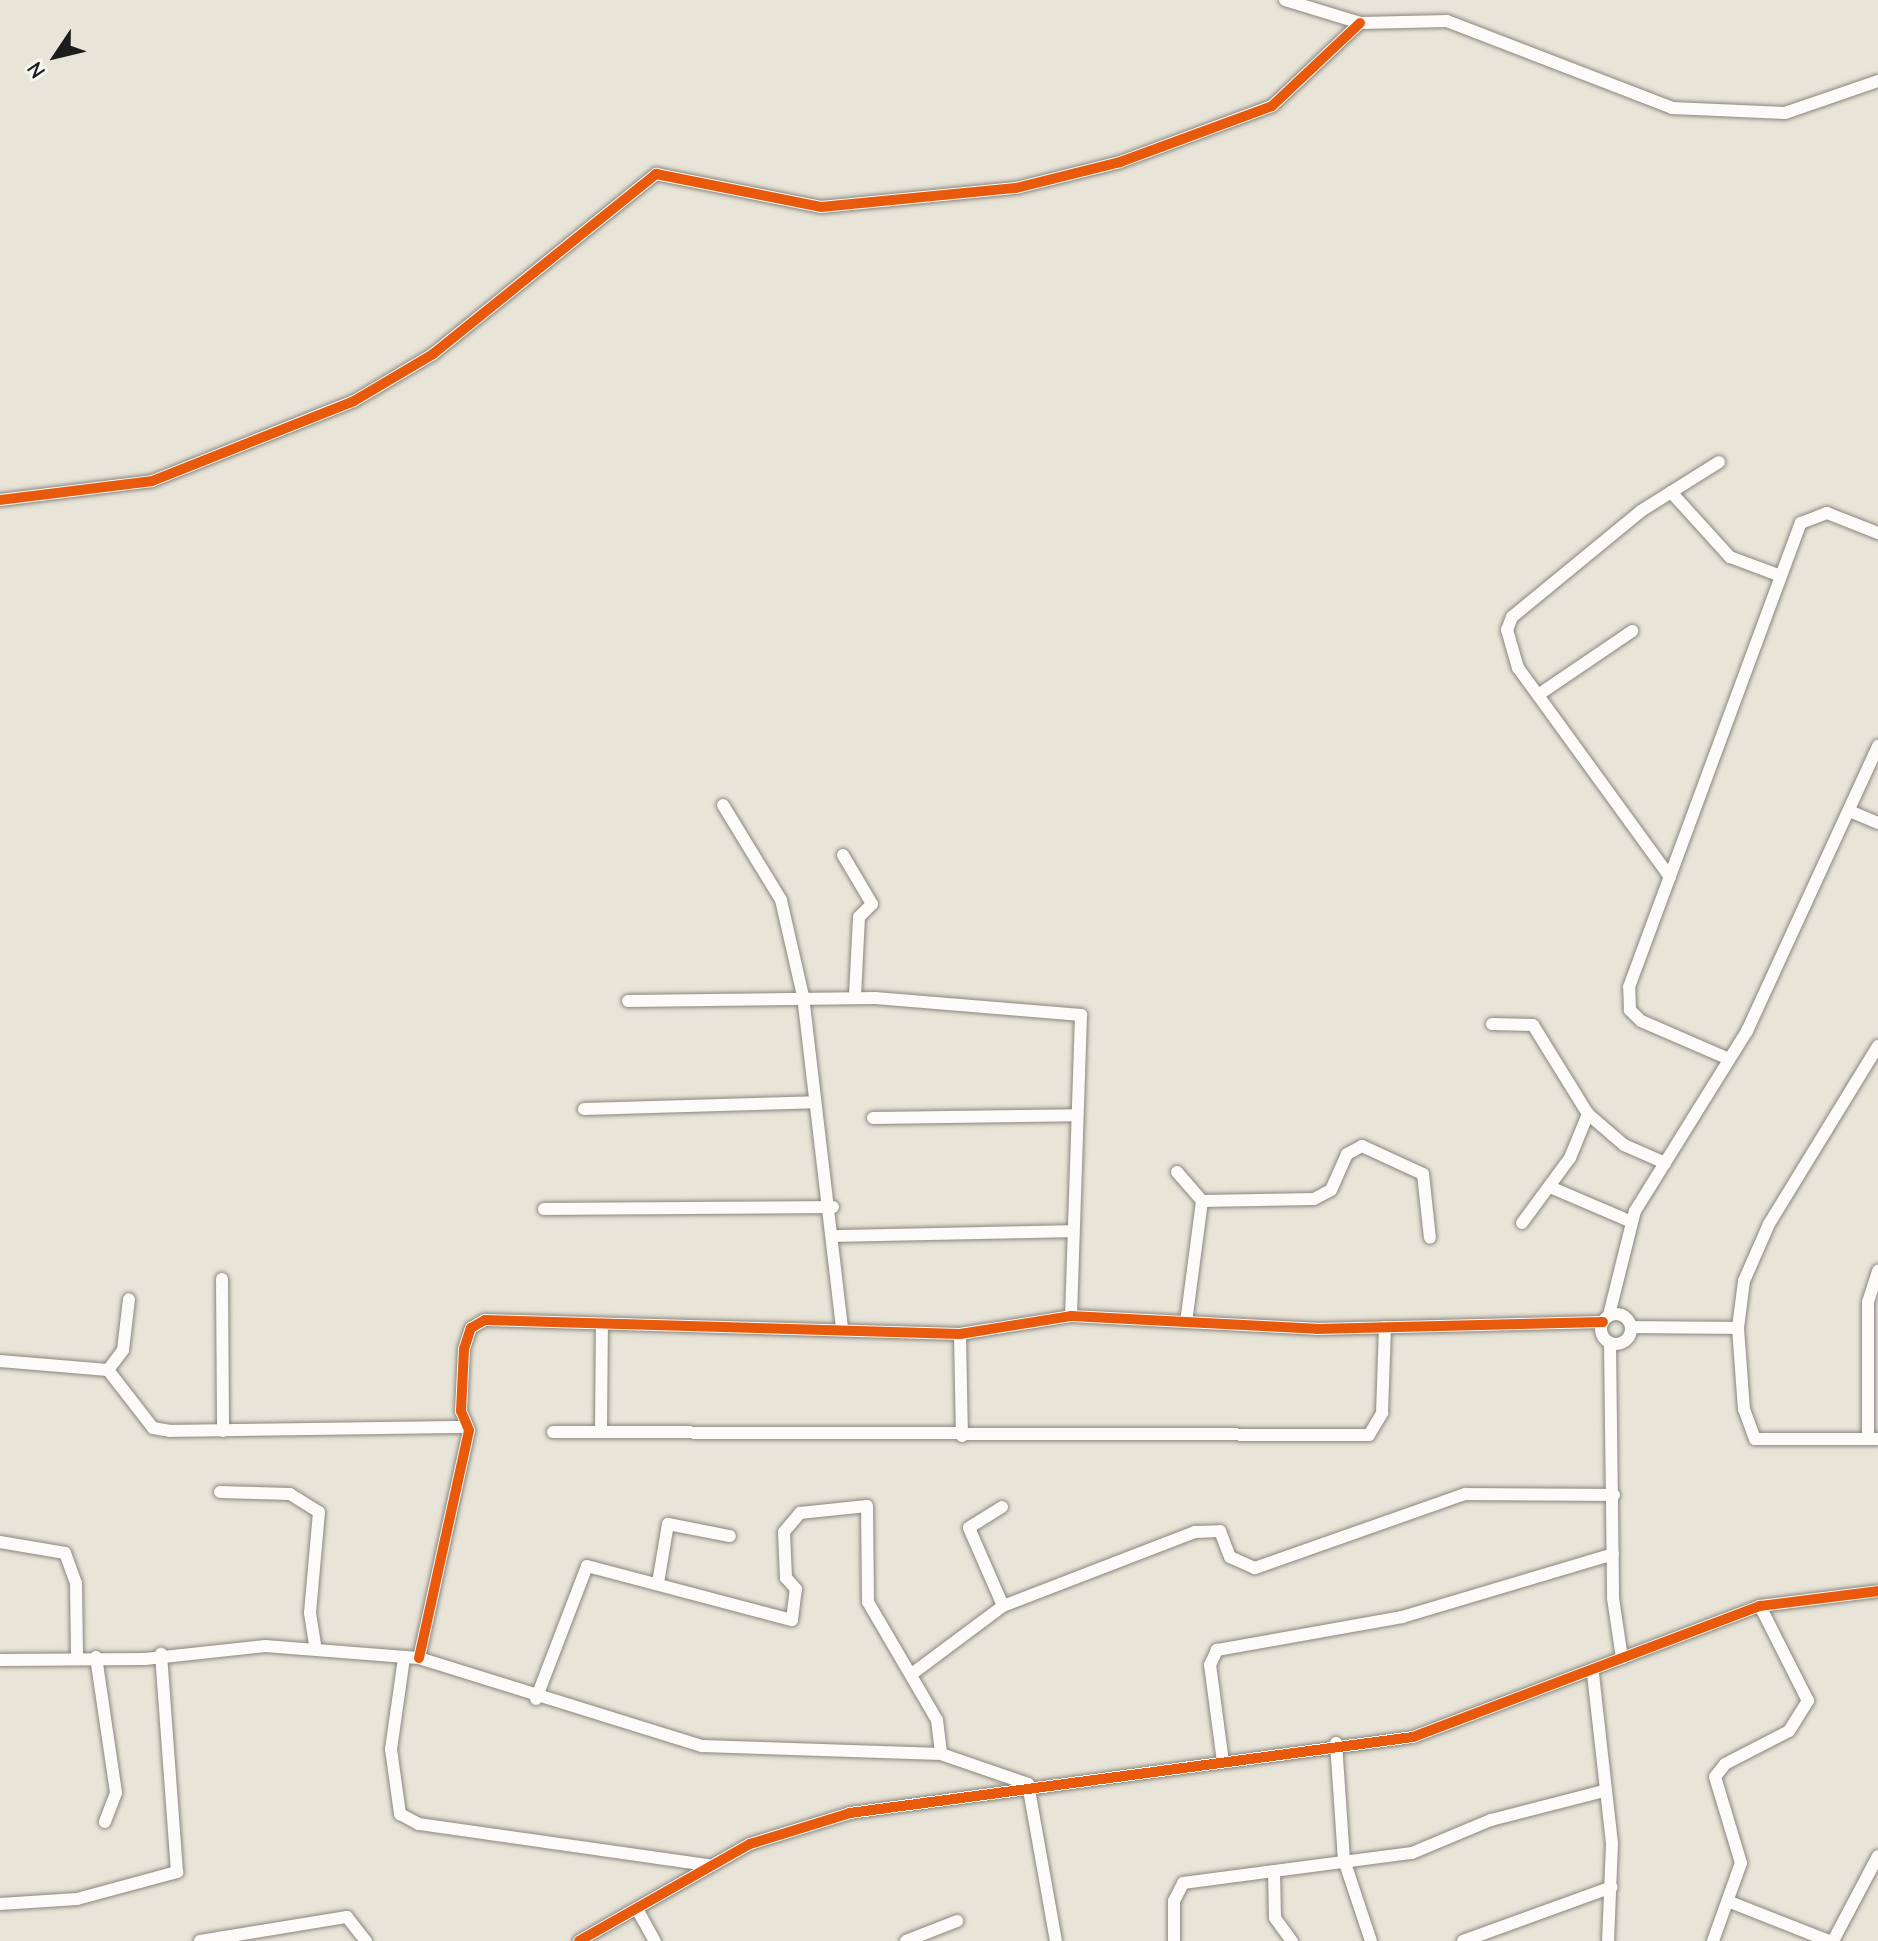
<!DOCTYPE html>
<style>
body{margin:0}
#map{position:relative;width:1878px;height:1941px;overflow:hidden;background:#e8e4d7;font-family:"Comic Neue",sans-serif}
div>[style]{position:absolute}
.roads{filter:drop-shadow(0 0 2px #888680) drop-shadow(0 0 2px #888680)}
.minor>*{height:12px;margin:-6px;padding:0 6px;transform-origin:6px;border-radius:6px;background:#fcfbf9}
.minor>.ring{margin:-6px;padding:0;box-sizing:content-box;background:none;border:12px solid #fcfbf9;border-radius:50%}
.cycleway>*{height:10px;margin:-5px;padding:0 5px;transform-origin:5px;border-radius:5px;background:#e8590c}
span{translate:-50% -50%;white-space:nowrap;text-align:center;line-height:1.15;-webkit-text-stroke:7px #f6f6f2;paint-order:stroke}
.north{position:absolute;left:16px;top:16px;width:80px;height:80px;-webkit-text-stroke:6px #f6f6f2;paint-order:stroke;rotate:235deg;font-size:22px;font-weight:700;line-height:32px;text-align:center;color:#1c1c1c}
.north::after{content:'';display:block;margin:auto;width:28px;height:36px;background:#1c1c1c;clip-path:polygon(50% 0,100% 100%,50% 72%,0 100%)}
</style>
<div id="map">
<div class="roads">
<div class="minor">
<i style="left:1285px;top:0;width:78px;rotate:17deg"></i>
<i style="left:1360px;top:23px;width:87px;rotate:-1.3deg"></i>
<i style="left:1447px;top:21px;width:241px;rotate:21.1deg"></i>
<i style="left:1672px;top:108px;width:113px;rotate:2.5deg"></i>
<i style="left:1785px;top:113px;width:98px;rotate:-19deg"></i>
<i style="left:1671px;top:492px;width:88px;rotate:47.8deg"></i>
<i style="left:1730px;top:557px;width:54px;rotate:20.4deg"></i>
<i style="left:0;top:500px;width:153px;rotate:-7.1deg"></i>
<i style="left:152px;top:481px;width:217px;rotate:-21.6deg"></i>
<i style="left:354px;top:401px;width:92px;rotate:-30.7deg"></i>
<i style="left:433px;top:354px;width:287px;rotate:-38.9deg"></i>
<i style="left:656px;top:174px;width:168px;rotate:11.3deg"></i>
<i style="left:821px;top:207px;width:196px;rotate:-5.6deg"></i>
<i style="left:1016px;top:188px;width:107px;rotate:-14deg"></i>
<i style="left:1120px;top:162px;width:162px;rotate:-20.2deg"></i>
<i style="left:1272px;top:106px;width:121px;rotate:-43.3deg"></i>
<i style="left:1538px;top:695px;width:114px;rotate:-34.2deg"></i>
<i style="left:723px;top:805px;width:111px;rotate:58.6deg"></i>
<i style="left:781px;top:900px;width:98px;rotate:77.1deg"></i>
<i style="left:803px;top:996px;width:336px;rotate:83.3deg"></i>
<i style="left:1852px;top:812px;width:28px;rotate:23deg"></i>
<i style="left:843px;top:855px;width:57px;rotate:59.4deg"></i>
<i style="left:872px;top:904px;width:18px;rotate:135deg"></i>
<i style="left:859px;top:917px;width:80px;rotate:92.9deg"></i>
<i style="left:1670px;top:877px;width:258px;rotate:-126deg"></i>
<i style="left:1518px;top:668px;width:40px;rotate:-106deg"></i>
<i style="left:1507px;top:630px;width:14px;rotate:-69deg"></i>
<i style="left:1512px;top:617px;width:167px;rotate:-39.4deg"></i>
<i style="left:1641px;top:511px;width:92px;rotate:-32.1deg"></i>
<i style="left:628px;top:1001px;width:247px;rotate:-0.7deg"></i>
<i style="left:875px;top:998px;width:207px;rotate:4.7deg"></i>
<i style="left:1081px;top:1015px;width:301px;rotate:91.9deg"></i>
<i style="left:1492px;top:1024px;width:41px;rotate:1.4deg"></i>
<i style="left:1533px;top:1025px;width:105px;rotate:58.3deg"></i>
<i style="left:1588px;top:1114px;width:48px;rotate:40.7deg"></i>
<i style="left:1624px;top:1145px;width:45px;rotate:23.7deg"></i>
<i style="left:1878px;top:1046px;width:209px;rotate:121.5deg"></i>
<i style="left:1769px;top:1224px;width:62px;rotate:113.7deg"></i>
<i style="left:1744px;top:1281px;width:47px;rotate:97.3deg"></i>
<i style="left:1738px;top:1328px;width:81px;rotate:85.8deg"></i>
<i style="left:1744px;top:1409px;width:32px;rotate:70deg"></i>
<i style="left:1755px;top:1439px;width:123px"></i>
<i style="left:1729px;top:1059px;width:96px;rotate:-156.6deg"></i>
<i style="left:1641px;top:1021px;width:16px;rotate:-135deg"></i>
<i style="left:1630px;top:1010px;width:23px;rotate:-92deg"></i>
<i style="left:1629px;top:987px;width:495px;rotate:-69.7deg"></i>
<i style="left:1801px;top:523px;width:28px;rotate:-21deg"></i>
<i style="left:1827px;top:513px;width:55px;rotate:21.4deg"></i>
<i style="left:584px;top:1109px;width:231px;rotate:-1.7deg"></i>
<i style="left:873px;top:1118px;width:204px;rotate:-0.8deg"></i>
<i style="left:1177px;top:1172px;width:38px;rotate:49deg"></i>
<i style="left:1202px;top:1201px;width:122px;rotate:97.5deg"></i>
<i style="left:1550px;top:1187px;width:89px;rotate:23.1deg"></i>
<i style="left:1202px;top:1201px;width:112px;rotate:-1deg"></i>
<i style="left:1314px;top:1199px;width:19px;rotate:-28deg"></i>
<i style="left:1331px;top:1190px;width:39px;rotate:-66deg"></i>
<i style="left:1347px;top:1154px;width:17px;rotate:-28deg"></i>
<i style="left:1362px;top:1146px;width:67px;rotate:24.7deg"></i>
<i style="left:1423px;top:1174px;width:64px;rotate:83.8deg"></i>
<i style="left:544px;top:1209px;width:289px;rotate:-0.4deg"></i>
<i style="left:1522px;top:1223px;width:81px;rotate:-53.6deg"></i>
<i style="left:1570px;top:1158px;width:48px;rotate:-67.8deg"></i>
<i style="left:836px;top:1236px;width:237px;rotate:-1.2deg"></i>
<i style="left:222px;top:1279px;width:152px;rotate:89.6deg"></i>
<i class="ring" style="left:1601px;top:1314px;width:18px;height:18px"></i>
<i style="left:1609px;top:1315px;width:107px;rotate:-76deg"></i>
<i style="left:1635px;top:1211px;width:212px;rotate:-58.1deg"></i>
<i style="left:1747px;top:1031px;width:314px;rotate:-65.3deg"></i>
<i style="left:1631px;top:1327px;width:107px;rotate:0.5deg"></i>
<i style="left:960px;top:1334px;width:102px;rotate:88.9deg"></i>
<i style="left:1610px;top:1343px;width:255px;rotate:89.3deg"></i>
<i style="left:1613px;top:1598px;width:61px;rotate:81.5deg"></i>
<i style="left:0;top:1361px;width:108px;rotate:4.8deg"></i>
<i style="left:108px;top:1370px;width:73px;rotate:52.2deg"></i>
<i style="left:153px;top:1428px;width:17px;rotate:10deg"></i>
<i style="left:170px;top:1431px;width:297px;rotate:-0.8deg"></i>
<i style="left:108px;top:1370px;width:25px;rotate:-53deg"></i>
<i style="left:123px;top:1350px;width:51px;rotate:-83.3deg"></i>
<i style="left:601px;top:1431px;width:106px;rotate:-89.5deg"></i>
<i style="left:553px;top:1432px;width:816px;rotate:0.21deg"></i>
<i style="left:1369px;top:1435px;width:26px;rotate:-59deg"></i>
<i style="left:1382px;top:1413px;width:86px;rotate:-88deg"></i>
<i style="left:1868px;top:1439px;width:137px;rotate:-90deg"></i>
<i style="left:1868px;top:1302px;width:33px;rotate:-72deg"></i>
<i style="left:220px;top:1492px;width:70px;rotate:1.6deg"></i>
<i style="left:290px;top:1494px;width:34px;rotate:32deg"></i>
<i style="left:319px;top:1512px;width:101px;rotate:95.1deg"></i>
<i style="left:310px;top:1613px;width:37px;rotate:81deg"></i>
<i style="left:1002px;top:1507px;width:39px;rotate:148deg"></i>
<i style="left:969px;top:1528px;width:85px;rotate:66.4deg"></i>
<i style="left:0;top:1542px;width:66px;rotate:9.6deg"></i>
<i style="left:65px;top:1553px;width:32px;rotate:70deg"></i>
<i style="left:76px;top:1583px;width:73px;rotate:89.2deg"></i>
<i style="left:658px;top:1583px;width:60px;rotate:-80.4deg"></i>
<i style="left:668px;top:1524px;width:63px;rotate:11deg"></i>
<i style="left:96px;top:1657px;width:137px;rotate:81.6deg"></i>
<i style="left:116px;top:1793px;width:31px;rotate:111deg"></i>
<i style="left:404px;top:1658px;width:92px;rotate:98.1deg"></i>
<i style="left:391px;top:1749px;width:66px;rotate:82.1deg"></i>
<i style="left:400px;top:1814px;width:21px;rotate:28deg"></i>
<i style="left:419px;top:1824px;width:292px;rotate:8.1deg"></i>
<i style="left:419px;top:1658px;width:233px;rotate:-77.6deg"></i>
<i style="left:469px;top:1430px;width:21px;rotate:-113deg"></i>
<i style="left:461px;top:1411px;width:62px;rotate:-87.2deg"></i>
<i style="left:464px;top:1349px;width:22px;rotate:-72deg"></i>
<i style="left:471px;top:1328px;width:16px;rotate:-30deg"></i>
<i style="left:485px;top:1320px;width:475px;rotate:1.7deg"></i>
<i style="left:960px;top:1334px;width:112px;rotate:-9.2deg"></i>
<i style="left:1071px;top:1316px;width:245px;rotate:3deg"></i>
<i style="left:1316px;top:1329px;width:287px;rotate:-1.4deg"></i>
<i style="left:0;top:1660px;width:145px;rotate:-0.4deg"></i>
<i style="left:145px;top:1659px;width:121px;rotate:-6.2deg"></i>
<i style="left:265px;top:1646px;width:154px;rotate:4.5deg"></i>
<i style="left:419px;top:1658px;width:296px;rotate:17.3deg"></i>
<i style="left:702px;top:1746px;width:239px;rotate:1.9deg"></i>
<i style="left:941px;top:1754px;width:92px;rotate:19deg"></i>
<i style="left:913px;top:1673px;width:112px;rotate:-36.7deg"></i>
<i style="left:1003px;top:1606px;width:206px;rotate:-21.1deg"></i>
<i style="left:1195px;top:1532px;width:25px;rotate:-2deg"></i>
<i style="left:1220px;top:1531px;width:28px;rotate:69deg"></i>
<i style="left:1230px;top:1557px;width:27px;rotate:24deg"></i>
<i style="left:1255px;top:1568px;width:223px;rotate:-19.4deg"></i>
<i style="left:1465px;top:1494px;width:149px;rotate:0.4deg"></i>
<i style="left:1593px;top:1674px;width:170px;rotate:83.6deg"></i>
<i style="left:1612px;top:1843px;width:98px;rotate:92.3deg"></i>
<i style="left:536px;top:1699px;width:142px;rotate:-69deg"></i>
<i style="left:587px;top:1566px;width:212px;rotate:14.8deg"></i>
<i style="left:792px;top:1620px;width:31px;rotate:-83deg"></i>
<i style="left:796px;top:1589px;width:15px;rotate:-132deg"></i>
<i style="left:786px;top:1578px;width:46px;rotate:-92.5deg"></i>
<i style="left:784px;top:1532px;width:25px;rotate:-50deg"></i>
<i style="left:800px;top:1513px;width:67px;rotate:-6deg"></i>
<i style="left:867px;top:1506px;width:96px;rotate:89.4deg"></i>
<i style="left:868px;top:1602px;width:137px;rotate:59.7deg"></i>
<i style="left:937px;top:1720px;width:34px;rotate:83deg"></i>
<i style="left:1336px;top:1743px;width:117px;rotate:86.1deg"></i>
<i style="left:1344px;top:1860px;width:85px;rotate:71.6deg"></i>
<i style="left:1223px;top:1762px;width:98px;rotate:-97.6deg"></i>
<i style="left:1210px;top:1665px;width:17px;rotate:-65deg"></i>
<i style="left:1217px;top:1650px;width:188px;rotate:-10.1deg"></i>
<i style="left:1402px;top:1617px;width:220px;rotate:-16.6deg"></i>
<i style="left:1028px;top:1784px;width:159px;rotate:79.9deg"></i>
<i style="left:1274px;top:1871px;width:47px;rotate:88.8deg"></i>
<i style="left:1275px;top:1918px;width:29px;rotate:54deg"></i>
<i style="left:1730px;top:1902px;width:106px;rotate:21.5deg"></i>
<i style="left:0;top:1904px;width:77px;rotate:-3.7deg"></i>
<i style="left:77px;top:1899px;width:104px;rotate:-15.1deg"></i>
<i style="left:177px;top:1872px;width:219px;rotate:-94.2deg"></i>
<i style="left:637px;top:1909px;width:37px;rotate:61deg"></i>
<i style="left:200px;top:1941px;width:149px;rotate:-9.3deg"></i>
<i style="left:347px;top:1917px;width:31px;rotate:52deg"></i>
<i style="left:579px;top:1941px;width:197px;rotate:-29.6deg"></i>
<i style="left:750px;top:1844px;width:105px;rotate:-17.2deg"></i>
<i style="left:850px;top:1813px;width:568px;rotate:-7.69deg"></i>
<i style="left:1413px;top:1737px;width:371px;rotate:-20.7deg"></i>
<i style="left:1760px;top:1606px;width:119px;rotate:-7.2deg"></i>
<i style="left:906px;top:1941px;width:55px;rotate:-21.4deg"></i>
<i style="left:1174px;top:1941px;width:40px;rotate:-90deg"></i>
<i style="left:1174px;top:1901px;width:20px;rotate:-63deg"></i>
<i style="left:1183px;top:1883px;width:231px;rotate:-7.5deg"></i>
<i style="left:1412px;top:1853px;width:86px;rotate:-22.7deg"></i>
<i style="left:1491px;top:1820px;width:117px;rotate:-14.4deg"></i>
<i style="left:1463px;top:1941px;width:158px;rotate:-19.9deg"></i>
<i style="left:1713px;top:1941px;width:83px;rotate:-70.3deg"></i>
<i style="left:1741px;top:1863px;width:90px;rotate:-106.8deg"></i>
<i style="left:1715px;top:1777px;width:16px;rotate:-52deg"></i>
<i style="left:1725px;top:1764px;width:72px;rotate:-27.3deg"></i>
<i style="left:1789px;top:1731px;width:36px;rotate:-58deg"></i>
<i style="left:1808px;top:1701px;width:106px;rotate:-116.8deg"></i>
<i style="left:1833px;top:1941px;width:96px;rotate:-62.1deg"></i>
</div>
</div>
<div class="cycleway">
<i style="left:0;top:500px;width:153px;rotate:-7.1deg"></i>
<i style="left:152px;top:481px;width:217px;rotate:-21.6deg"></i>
<i style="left:354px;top:401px;width:92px;rotate:-30.7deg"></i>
<i style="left:433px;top:354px;width:287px;rotate:-38.9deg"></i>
<i style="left:656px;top:174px;width:168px;rotate:11.3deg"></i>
<i style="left:821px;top:207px;width:196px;rotate:-5.6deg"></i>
<i style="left:1016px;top:188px;width:107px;rotate:-14deg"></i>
<i style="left:1120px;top:162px;width:162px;rotate:-20.2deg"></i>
<i style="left:1272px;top:106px;width:121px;rotate:-43.3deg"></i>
<i style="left:419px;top:1658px;width:233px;rotate:-77.6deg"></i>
<i style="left:469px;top:1430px;width:21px;rotate:-113deg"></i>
<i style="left:461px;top:1411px;width:62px;rotate:-87.2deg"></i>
<i style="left:464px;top:1349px;width:22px;rotate:-72deg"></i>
<i style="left:471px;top:1328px;width:16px;rotate:-30deg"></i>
<i style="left:485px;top:1320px;width:475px;rotate:1.7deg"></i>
<i style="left:960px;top:1334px;width:112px;rotate:-9.2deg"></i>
<i style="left:1071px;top:1316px;width:245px;rotate:3deg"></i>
<i style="left:1316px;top:1329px;width:287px;rotate:-1.4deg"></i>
<i style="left:579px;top:1941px;width:197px;rotate:-29.6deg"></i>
<i style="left:750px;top:1844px;width:105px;rotate:-17.2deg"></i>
<i style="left:850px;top:1813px;width:568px;rotate:-7.69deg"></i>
<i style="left:1413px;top:1737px;width:371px;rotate:-20.7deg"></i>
<i style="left:1760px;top:1606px;width:119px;rotate:-7.2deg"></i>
</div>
<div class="north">N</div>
</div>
